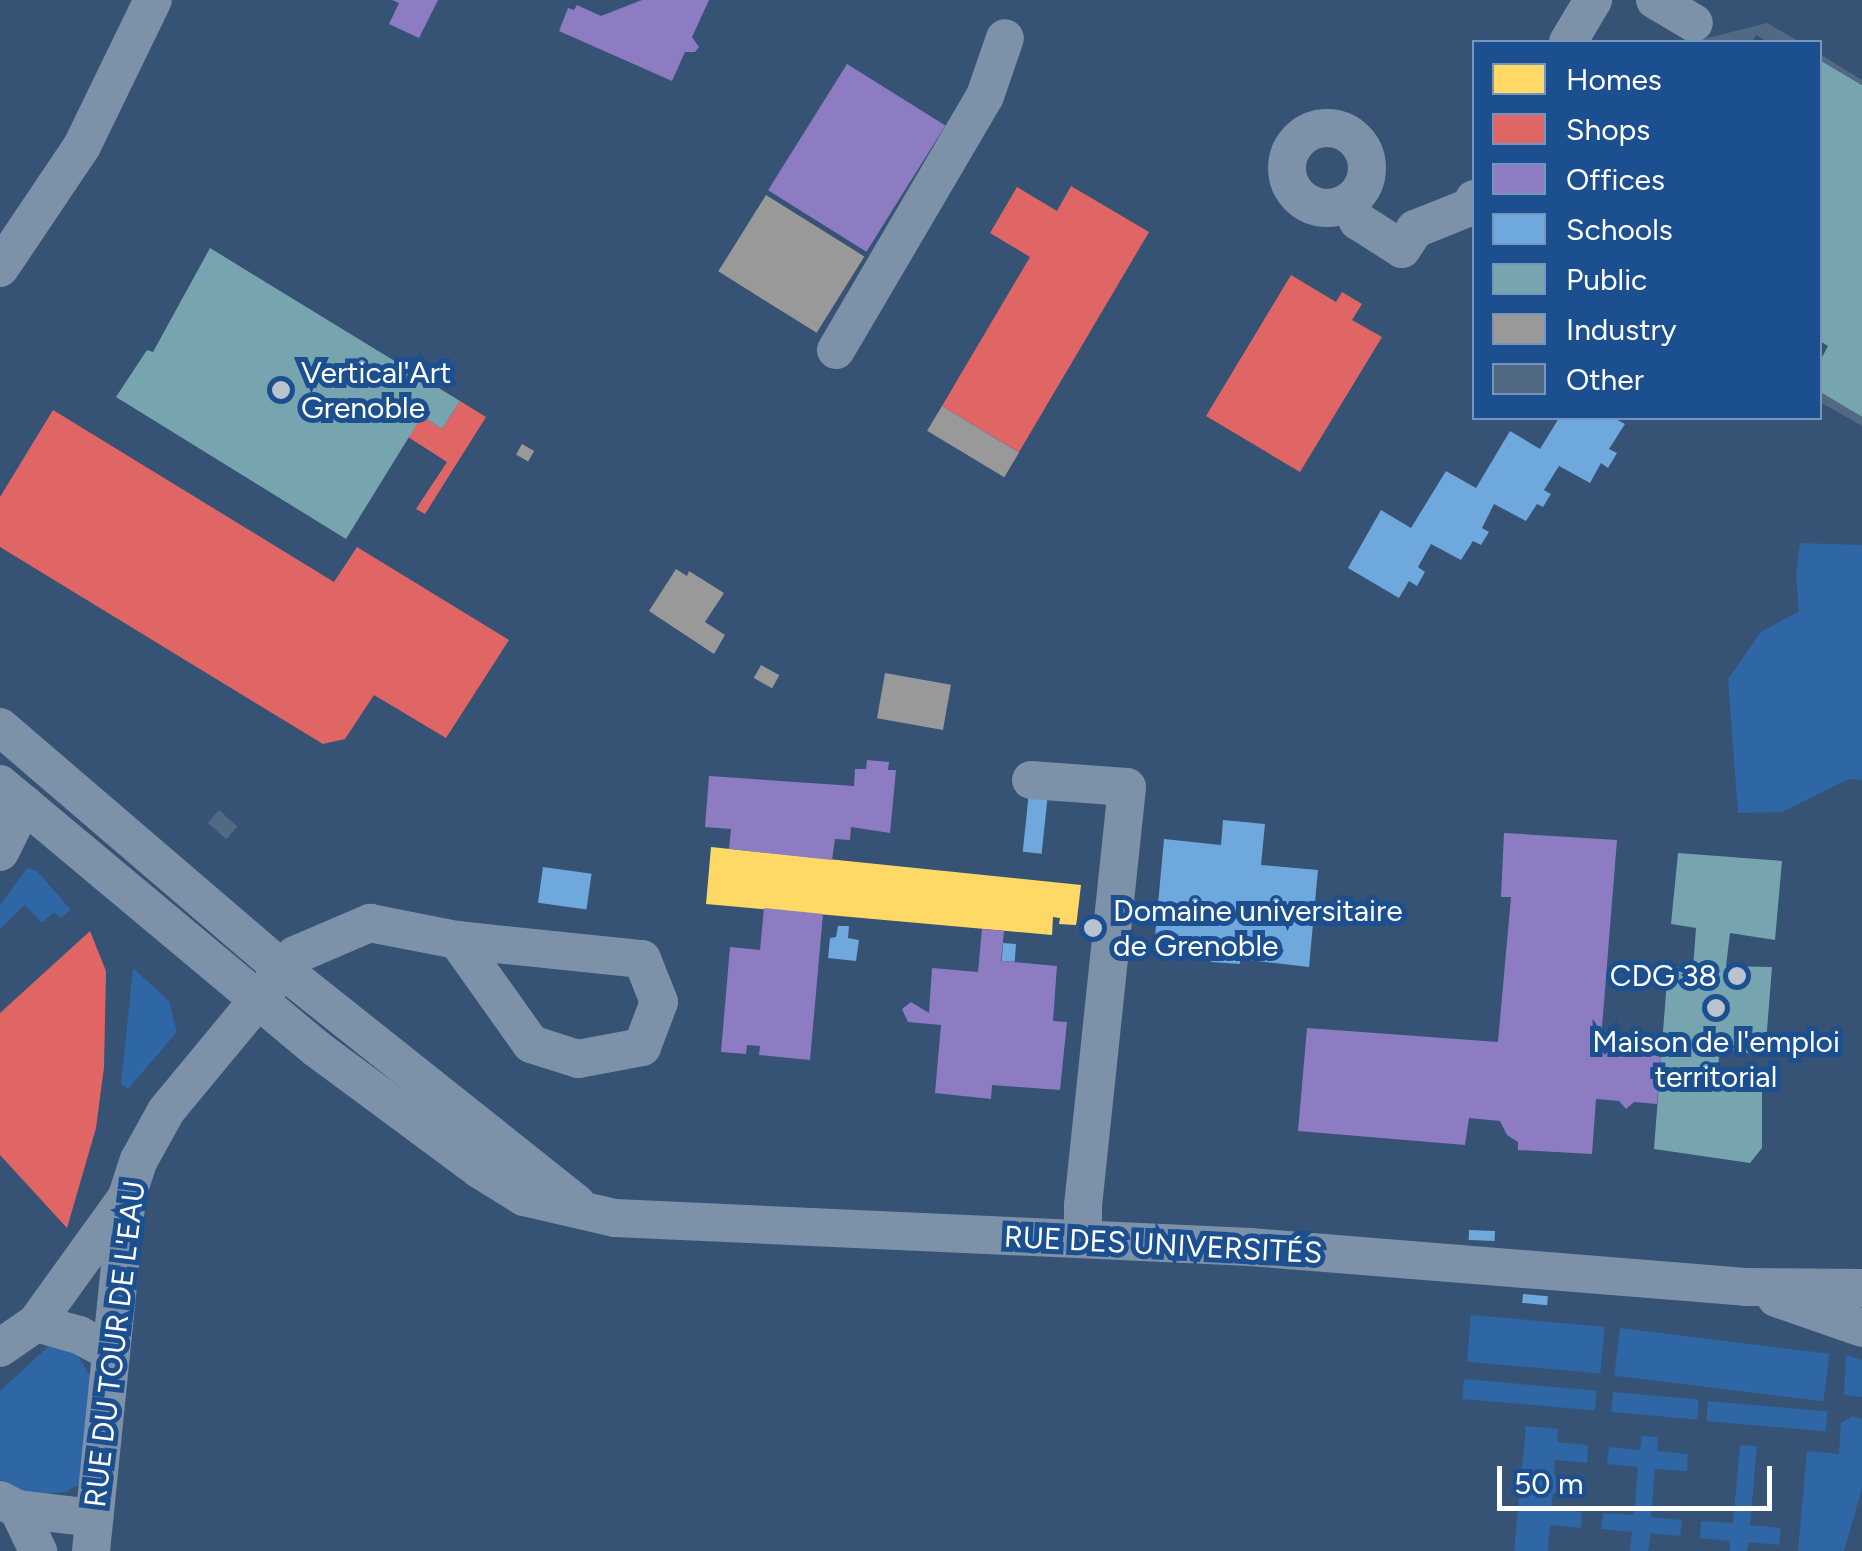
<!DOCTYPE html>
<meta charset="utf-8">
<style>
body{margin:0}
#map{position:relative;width:1862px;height:1551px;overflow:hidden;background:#365274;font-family:Figtree,sans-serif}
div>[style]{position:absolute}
.green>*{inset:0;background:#2f66a5;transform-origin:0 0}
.homes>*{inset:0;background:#ffd966}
.shops>*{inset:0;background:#e06666}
.offices>*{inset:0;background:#8e7cc3;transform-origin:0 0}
.schools>*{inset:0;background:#6fa8dc;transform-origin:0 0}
.public>*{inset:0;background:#76a5af}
.industry>*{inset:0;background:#999;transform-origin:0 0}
.building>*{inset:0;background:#526984;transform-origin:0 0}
.minor>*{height:38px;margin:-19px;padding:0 19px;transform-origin:19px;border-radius:19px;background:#7d92a8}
.minor>.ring{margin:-19px;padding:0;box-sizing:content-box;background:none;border:38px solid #7d92a8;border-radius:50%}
.dots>*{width:28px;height:28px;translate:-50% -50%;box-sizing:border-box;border:5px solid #1b4f8f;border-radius:50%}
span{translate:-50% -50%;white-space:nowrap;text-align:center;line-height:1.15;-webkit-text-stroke:10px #1b4f8f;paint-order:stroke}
.poi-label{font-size:30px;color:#fff}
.left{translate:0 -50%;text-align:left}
.right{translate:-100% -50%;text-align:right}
.street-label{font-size:30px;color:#fff}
.legend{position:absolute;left:1472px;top:40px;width:350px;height:380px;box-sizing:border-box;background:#1b4f8f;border:2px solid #7695bc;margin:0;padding:12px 18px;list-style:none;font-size:30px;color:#fff}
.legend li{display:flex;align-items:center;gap:20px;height:50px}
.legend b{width:50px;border:2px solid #7695bc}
.scale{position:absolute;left:1497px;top:1466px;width:275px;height:45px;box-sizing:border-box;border:5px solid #fff;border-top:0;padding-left:12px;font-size:30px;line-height:35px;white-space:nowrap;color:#fff;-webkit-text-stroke:8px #1b4f8f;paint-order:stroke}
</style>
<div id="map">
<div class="green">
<i style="clip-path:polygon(1800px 543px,1862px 545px,1862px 780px,1849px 779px,1782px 812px,1738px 813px,1728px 679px,1761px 632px,1799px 611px,1796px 575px)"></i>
<i style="clip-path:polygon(27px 868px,37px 871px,71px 910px,61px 918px,54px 912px,42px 923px,25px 905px,0 929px,0 905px)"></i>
<i style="clip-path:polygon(133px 968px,169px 1001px,177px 1032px,128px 1089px,121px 1084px)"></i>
<i style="left:1471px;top:1315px;width:134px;height:47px;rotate:5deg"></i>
<i style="left:1620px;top:1328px;width:211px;height:48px;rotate:7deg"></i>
<i style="clip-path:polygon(53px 1342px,73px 1348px,91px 1377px,79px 1485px,64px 1492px,32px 1495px,0 1479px,0 1391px)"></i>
<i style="clip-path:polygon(1846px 1355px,1862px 1360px,1862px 1397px,1844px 1395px)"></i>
<i style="left:1464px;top:1379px;width:133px;height:20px;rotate:5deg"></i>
<i style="left:1613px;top:1392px;width:86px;height:20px;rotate:5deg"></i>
<i style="left:1708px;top:1401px;width:120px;height:20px;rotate:5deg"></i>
<i style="clip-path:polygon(1853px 1416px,1862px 1419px,1862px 1488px,1844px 1551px,1798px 1551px,1807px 1451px,1839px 1454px,1841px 1423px)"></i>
<i style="clip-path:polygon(1526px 1426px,1558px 1429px,1557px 1442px,1588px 1445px,1587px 1463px,1555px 1460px,1554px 1476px,1585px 1479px,1584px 1496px,1553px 1493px,1551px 1509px,1582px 1512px,1581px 1528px,1550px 1525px,1548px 1551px,1514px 1551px)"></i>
<i style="clip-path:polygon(1642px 1436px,1658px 1437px,1657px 1451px,1688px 1454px,1687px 1471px,1655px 1469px,1651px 1517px,1682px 1520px,1680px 1536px,1651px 1533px,1648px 1551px,1630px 1551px,1632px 1532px,1601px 1529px,1603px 1513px,1634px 1515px,1638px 1467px,1607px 1464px,1609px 1447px,1640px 1450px)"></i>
<i style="clip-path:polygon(1740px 1445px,1757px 1446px,1750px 1525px,1781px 1528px,1779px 1545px,1749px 1542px,1747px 1551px,1730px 1551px,1730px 1541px,1700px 1538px,1701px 1521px,1733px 1523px)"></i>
</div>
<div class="homes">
<i style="clip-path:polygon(711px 847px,1081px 885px,1077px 919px,1076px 925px,1059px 924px,1060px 918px,1053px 917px,1052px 935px,706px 904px)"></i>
</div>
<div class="shops">
<i style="clip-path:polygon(1071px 186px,1149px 232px,1019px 452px,942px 406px,1030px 257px,990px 233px,1017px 187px,1057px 211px)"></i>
<i style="clip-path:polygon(1291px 275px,1336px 302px,1342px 292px,1362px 304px,1352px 320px,1382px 337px,1300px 472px,1206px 416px)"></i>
<i style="clip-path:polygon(460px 401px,486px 417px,425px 514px,416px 509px,447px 462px,408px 437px,422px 416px,442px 429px)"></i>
<i style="clip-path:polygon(53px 410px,334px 582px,357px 547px,509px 640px,446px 738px,374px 695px,345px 739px,323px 744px,0 547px,0 497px)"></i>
<i style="clip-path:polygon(90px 931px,106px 971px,104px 1067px,96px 1128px,67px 1228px,0 1155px,0 1013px)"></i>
</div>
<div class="offices">
<i style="clip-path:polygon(392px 0,438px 0,419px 38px,389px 24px,399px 3px)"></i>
<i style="clip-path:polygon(642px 0,709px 0,692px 37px,699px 47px,695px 52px,685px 52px,672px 81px,559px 31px,568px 8px,574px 10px,577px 5px,601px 16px)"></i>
<i style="left:847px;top:64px;width:116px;height:149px;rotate:32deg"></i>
<i style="clip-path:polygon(867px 760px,889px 762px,888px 770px,896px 770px,890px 833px,851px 827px,850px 840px,835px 839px,832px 860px,729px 849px,731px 829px,705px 827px,709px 776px,854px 786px,855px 769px,866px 769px)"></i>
<i style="clip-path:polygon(1504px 833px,1617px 840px,1600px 1052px,1613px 1053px,1620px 1041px,1633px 1037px,1644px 1043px,1648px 1055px,1661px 1056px,1657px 1104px,1634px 1102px,1626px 1109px,1619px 1101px,1596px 1099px,1592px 1154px,1518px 1150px,1518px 1142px,1507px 1135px,1500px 1121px,1469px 1118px,1465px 1145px,1298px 1131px,1307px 1028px,1498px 1042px,1511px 897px,1501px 897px)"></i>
<i style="clip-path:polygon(764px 908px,823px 914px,810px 1060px,759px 1055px,760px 1046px,747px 1045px,746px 1054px,721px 1052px,730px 947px,760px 950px)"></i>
<i style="clip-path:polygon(982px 929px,1004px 931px,1001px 961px,1057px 966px,1053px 1021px,1067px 1022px,1060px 1090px,992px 1085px,991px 1099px,935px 1093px,941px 1025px,908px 1022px,902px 1009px,911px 1002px,929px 1013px,932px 968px,978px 972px)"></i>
</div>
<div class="schools">
<i style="clip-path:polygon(1559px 418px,1614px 418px,1625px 424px,1609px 449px,1617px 453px,1608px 468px,1601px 463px,1590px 483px,1559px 466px,1544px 490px,1551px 494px,1543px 507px,1537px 504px,1526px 521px,1494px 504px,1482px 528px,1489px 532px,1481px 545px,1473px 541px,1461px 560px,1431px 544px,1418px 567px,1425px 572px,1417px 586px,1409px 581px,1399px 598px,1348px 568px,1381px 510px,1411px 528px,1446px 471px,1476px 488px,1510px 431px,1540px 449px)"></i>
<i style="left:1029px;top:792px;width:19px;height:60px;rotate:6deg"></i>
<i style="clip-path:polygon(1223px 820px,1265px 824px,1261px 865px,1318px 870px,1309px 967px,1240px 959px,1240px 964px,1211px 962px,1213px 941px,1155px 937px,1164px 839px,1221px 845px)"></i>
<i style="left:543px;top:867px;width:49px;height:36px;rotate:8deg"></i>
<i style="clip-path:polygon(838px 926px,849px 926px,848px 938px,859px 940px,856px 961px,828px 958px,830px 938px,836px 937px)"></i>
<i style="left:1003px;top:943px;width:13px;height:18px;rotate:4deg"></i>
<i style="left:1469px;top:1230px;width:26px;height:10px;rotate:2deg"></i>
<i style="left:1523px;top:1294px;width:25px;height:9px;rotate:5deg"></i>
</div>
<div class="public">
<i style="clip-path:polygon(1820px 60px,1862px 85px,1862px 417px,1820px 392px,1820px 361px,1828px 346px,1820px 341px)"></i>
<i style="clip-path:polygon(210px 248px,460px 401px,442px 429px,422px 416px,346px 539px,116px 397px,147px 350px,153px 352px)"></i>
<i style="clip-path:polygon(1678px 853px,1782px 861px,1775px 940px,1730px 933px,1726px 966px,1772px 967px,1765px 1056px,1720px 1048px,1716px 1087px,1762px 1092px,1762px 1148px,1750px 1163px,1654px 1149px,1668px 967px,1693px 968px,1696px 928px,1671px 924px)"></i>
</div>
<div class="industry">
<i style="left:766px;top:195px;width:116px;height:90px;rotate:32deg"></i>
<i style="left:942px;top:406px;width:90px;height:29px;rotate:31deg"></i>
<i style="left:522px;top:444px;width:14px;height:12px;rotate:30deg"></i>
<i style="clip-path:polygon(676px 569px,687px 576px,689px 571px,724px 593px,705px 622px,725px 635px,714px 654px,649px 611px)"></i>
<i style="left:761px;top:665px;width:21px;height:15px;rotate:29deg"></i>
<i style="left:885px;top:673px;width:67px;height:46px;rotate:10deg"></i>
</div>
<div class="building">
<i style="clip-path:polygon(1767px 23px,1800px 42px,1768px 42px,1756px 35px,1752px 42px,1692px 42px)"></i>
<i style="clip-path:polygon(1820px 54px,1862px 80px,1862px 85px,1820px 60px)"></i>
<i style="clip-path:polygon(1820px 392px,1862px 417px,1862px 426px,1820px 402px)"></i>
<i style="left:219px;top:810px;width:25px;height:17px;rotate:42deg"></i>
</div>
<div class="minor">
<i style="left:1655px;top:0;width:45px;rotate:30.5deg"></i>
<i style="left:1568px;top:42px;width:49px;rotate:-59.2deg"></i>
<i class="ring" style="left:1287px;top:128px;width:42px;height:42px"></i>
<i style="left:1348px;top:203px;width:21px;rotate:61deg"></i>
<i style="left:1358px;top:221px;width:52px;rotate:32.5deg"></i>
<i style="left:1402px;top:249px;width:24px;rotate:-57deg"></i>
<i style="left:1415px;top:229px;width:59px;rotate:-21.8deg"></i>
<i style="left:1470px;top:207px;width:9px;rotate:-63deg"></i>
<i style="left:0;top:268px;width:147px;rotate:-56.1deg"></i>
<i style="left:82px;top:146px;width:162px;rotate:-64.1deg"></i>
<i style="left:836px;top:350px;width:294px;rotate:-59.6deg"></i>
<i style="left:985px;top:96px;width:61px;rotate:-71deg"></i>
<i style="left:0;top:727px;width:372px;rotate:40.6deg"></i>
<i style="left:282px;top:969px;width:376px;rotate:38.5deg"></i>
<i style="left:1031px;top:780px;width:96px;rotate:4.2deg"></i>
<i style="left:1127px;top:787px;width:420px;rotate:96deg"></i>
<i style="left:1083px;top:1205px;width:34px;rotate:90deg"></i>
<i style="left:0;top:784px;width:413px;rotate:39.9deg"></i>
<i style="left:317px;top:1049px;width:202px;rotate:36.5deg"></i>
<i style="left:479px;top:1169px;width:53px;rotate:31.9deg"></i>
<i style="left:524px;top:1197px;width:93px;rotate:13deg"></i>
<i style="left:615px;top:1218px;width:636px;rotate:2.61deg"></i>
<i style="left:1250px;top:1247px;width:497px;rotate:4.6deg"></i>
<i style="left:1745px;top:1287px;width:117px;rotate:0.5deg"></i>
<i style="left:0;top:852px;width:54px;rotate:-63.4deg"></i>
<i style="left:1776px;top:1298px;width:91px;rotate:19.2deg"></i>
<i style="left:36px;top:1323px;width:45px;rotate:15.6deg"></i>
<i style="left:79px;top:1335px;width:36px;rotate:28deg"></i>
<i style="left:0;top:1348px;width:44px;rotate:-34.8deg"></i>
<i style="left:36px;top:1323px;width:154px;rotate:-54.2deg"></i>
<i style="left:0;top:1500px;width:20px;rotate:27deg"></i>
<i style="left:18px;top:1509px;width:77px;rotate:6.8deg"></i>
<i style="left:18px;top:1509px;width:47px;rotate:64.5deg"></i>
<i style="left:91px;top:1551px;width:357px;rotate:-84.2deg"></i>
<i style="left:127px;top:1196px;width:38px;rotate:-72deg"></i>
<i style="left:139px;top:1160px;width:56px;rotate:-61.1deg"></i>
<i style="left:166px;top:1111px;width:202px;rotate:-50.4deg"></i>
<i style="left:295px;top:955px;width:82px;rotate:-23.1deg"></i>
<i style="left:370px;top:923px;width:89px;rotate:11.1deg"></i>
<i style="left:457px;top:940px;width:186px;rotate:5.9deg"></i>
<i style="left:642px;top:959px;width:46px;rotate:68.4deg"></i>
<i style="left:659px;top:1002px;width:48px;rotate:110.7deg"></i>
<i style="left:642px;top:1047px;width:65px;rotate:169.4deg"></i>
<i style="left:578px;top:1059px;width:49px;rotate:-162.3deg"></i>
<i style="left:531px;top:1044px;width:128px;rotate:-125.4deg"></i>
</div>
<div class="dots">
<i style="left:281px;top:390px;background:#b9c2ce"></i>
<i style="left:1093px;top:928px;background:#b9c2ce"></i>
<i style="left:1737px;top:976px;background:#b9c2ce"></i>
<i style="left:1716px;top:1008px;background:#b9c2ce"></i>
</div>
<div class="poi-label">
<span class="left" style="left:301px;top:390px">Vertical'Art<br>Grenoble</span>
<span class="left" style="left:1113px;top:928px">Domaine universitaire<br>de Grenoble</span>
<span class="right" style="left:1717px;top:976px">CDG 38</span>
<span style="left:1716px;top:1059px">Maison de l'emploi<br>territorial</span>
</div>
<div class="street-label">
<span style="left:1163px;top:1245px;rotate:3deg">RUE DES UNIVERSITÉS</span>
<span style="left:115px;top:1344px;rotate:-83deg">RUE DU TOUR DE L'EAU</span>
</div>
<ul class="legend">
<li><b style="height:28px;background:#ffd966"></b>Homes</li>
<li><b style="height:28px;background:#e06666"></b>Shops</li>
<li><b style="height:28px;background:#8e7cc3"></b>Offices</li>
<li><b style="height:28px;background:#6fa8dc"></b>Schools</li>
<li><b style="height:28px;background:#76a5af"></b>Public</li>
<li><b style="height:28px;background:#999"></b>Industry</li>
<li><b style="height:28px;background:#526984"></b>Other</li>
</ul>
<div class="scale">50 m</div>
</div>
